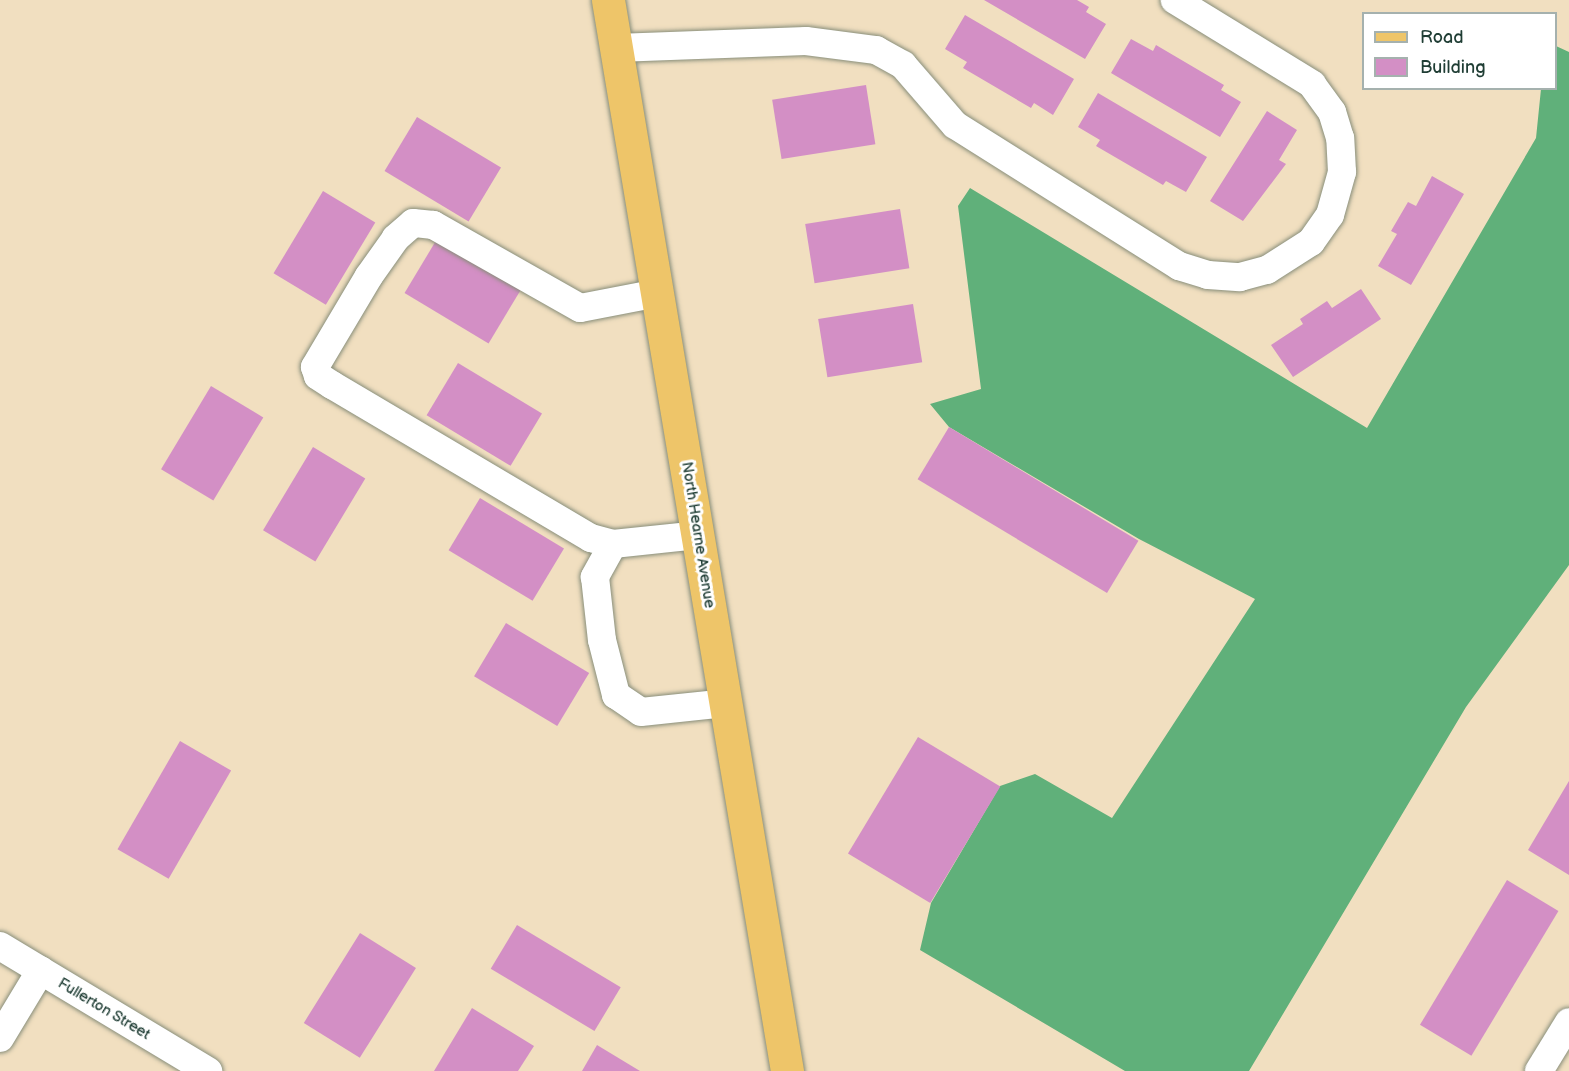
<!DOCTYPE html>
<style>
body{margin:0}
#map{position:relative;width:1569px;height:1071px;overflow:hidden;background:#f1dfc0;font-family:"Balsamiq Sans",sans-serif}
div>[style]{position:absolute}
.forest>*{inset:0;background:#60b07a}
.building>*{inset:0;background:#d38fc5;transform-origin:0 0}
.roads{filter:drop-shadow(0 0 2px #888e7a) drop-shadow(0 0 2px #888e7a)}
.minor>*{height:28px;margin:-14px;padding:0 14px;transform-origin:14px;border-radius:14px;background:#fff}
.major>*{height:33px;margin:-16.5px;padding:0 16.5px;transform-origin:16.5px;border-radius:16.5px;background:#eec569}
span{translate:-50% -50%;white-space:nowrap;text-align:center;line-height:1.15;-webkit-text-stroke:6px #fff;paint-order:stroke}
.street-label{font-size:15px;color:#1f3d34}
.legend{position:absolute;left:1362px;top:12px;width:195px;height:78px;box-sizing:border-box;background:#fff;border:2px solid #a5b1ae;margin:0;padding:8px 10px;list-style:none;font-size:18px;color:#1f3d34}
.legend li{display:flex;align-items:center;gap:12px;height:30px}
.legend b{width:30px;border:2px solid #a5b1ae}
</style>
<div id="map">
<div class="forest">
<i style="clip-path:polygon(1556px 46px,1569px 52px,1569px 565px,1466px 707px,1249px 1071px,1125px 1071px,920px 950px,931px 903px,1000px 786px,1035px 774px,1112px 818px,1255px 599px,1139px 539px,949px 427px,930px 404px,981px 389px,958px 206px,970px 188px,1367px 428px,1536px 138px,1541px 89px,1556px 88px)"></i>
</div>
<div class="building">
<i style="clip-path:polygon(984px 0,1077px 0,1089px 7px,1086px 12px,1106px 24px,1085px 59px)"></i>
<i style="clip-path:polygon(965px 15px,1074px 79px,1053px 115px,1034px 103px,1031px 108px,963px 68px,967px 62px,945px 49px)"></i>
<i style="clip-path:polygon(1131px 39px,1153px 51px,1156px 45px,1224px 85px,1221px 90px,1241px 102px,1220px 137px,1111px 73px)"></i>
<i style="left:866px;top:85px;width:60px;height:95px;rotate:81deg"></i>
<i style="clip-path:polygon(1098px 93px,1207px 157px,1186px 192px,1166px 181px,1163px 185px,1096px 146px,1100px 140px,1078px 127px)"></i>
<i style="clip-path:polygon(1267px 111px,1297px 130px,1279px 160px,1286px 164px,1243px 221px,1210px 201px)"></i>
<i style="left:417px;top:117px;width:98px;height:63px;rotate:31deg"></i>
<i style="clip-path:polygon(1432px 176px,1464px 194px,1411px 285px,1378px 266px,1397px 234px,1391px 231px,1408px 202px,1416px 206px)"></i>
<i style="left:323px;top:191px;width:61px;height:96px;rotate:31deg"></i>
<i style="left:900px;top:209px;width:60px;height:96px;rotate:81deg"></i>
<i style="left:437px;top:239px;width:98px;height:63px;rotate:31deg"></i>
<i style="clip-path:polygon(1361px 289px,1381px 319px,1293px 377px,1271px 345px,1303px 324px,1300px 319px,1327px 301px,1332px 308px)"></i>
<i style="left:913px;top:304px;width:59px;height:96px;rotate:81deg"></i>
<i style="left:458px;top:363px;width:98px;height:61px;rotate:31deg"></i>
<i style="left:211px;top:386px;width:61px;height:97px;rotate:31deg"></i>
<i style="left:949px;top:427px;width:221px;height:61px;rotate:31deg"></i>
<i style="left:313px;top:447px;width:61px;height:97px;rotate:31deg"></i>
<i style="left:480px;top:498px;width:98px;height:61px;rotate:31deg"></i>
<i style="left:506px;top:623px;width:97px;height:62px;rotate:31deg"></i>
<i style="left:918px;top:737px;width:96px;height:136px;rotate:31deg"></i>
<i style="left:180px;top:741px;width:59px;height:125px;rotate:30deg"></i>
<i style="clip-path:polygon(1569px 781px,1569px 875px,1528px 850px)"></i>
<i style="left:1507px;top:880px;width:60px;height:169px;rotate:31deg"></i>
<i style="left:517px;top:925px;width:121px;height:51px;rotate:31deg"></i>
<i style="left:360px;top:933px;width:66px;height:106px;rotate:32deg"></i>
<i style="clip-path:polygon(472px 1008px,534px 1046px,518px 1071px,434px 1071px)"></i>
<i style="clip-path:polygon(597px 1045px,640px 1071px,582px 1071px)"></i>
</div>
<div class="roads">
<div class="minor">
<i style="left:616px;top:48px;width:190px;rotate:-2.1deg"></i>
<i style="left:806px;top:41px;width:71px;rotate:7.3deg"></i>
<i style="left:876px;top:50px;width:31px;rotate:29deg"></i>
<i style="left:903px;top:65px;width:79px;rotate:49.1deg"></i>
<i style="left:955px;top:125px;width:265px;rotate:32.2deg"></i>
<i style="left:1179px;top:266px;width:30px;rotate:17deg"></i>
<i style="left:1208px;top:275px;width:32px;rotate:4deg"></i>
<i style="left:1240px;top:277px;width:28px;rotate:-15deg"></i>
<i style="left:1267px;top:270px;width:52px;rotate:-32.5deg"></i>
<i style="left:1311px;top:242px;width:33px;rotate:-55deg"></i>
<i style="left:1330px;top:215px;width:45px;rotate:-74.4deg"></i>
<i style="left:1342px;top:172px;width:34px;rotate:-93deg"></i>
<i style="left:1340px;top:138px;width:27px;rotate:-107deg"></i>
<i style="left:1332px;top:112px;width:34px;rotate:-126deg"></i>
<i style="left:1312px;top:84px;width:161px;rotate:-148.5deg"></i>
<i style="left:658px;top:293px;width:79px;rotate:169.1deg"></i>
<i style="left:580px;top:308px;width:169px;rotate:-150.5deg"></i>
<i style="left:433px;top:225px;width:20px;rotate:-174deg"></i>
<i style="left:413px;top:223px;width:23px;rotate:139deg"></i>
<i style="left:396px;top:238px;width:47px;rotate:125.4deg"></i>
<i style="left:369px;top:276px;width:106px;rotate:120.7deg"></i>
<i style="left:315px;top:367px;width:9px;rotate:72deg"></i>
<i style="left:318px;top:376px;width:17px;rotate:33deg"></i>
<i style="left:332px;top:385px;width:301px;rotate:30.6deg"></i>
<i style="left:591px;top:538px;width:23px;rotate:15deg"></i>
<i style="left:613px;top:544px;width:85px;rotate:-6deg"></i>
<i style="left:613px;top:544px;width:38px;rotate:119deg"></i>
<i style="left:595px;top:577px;width:63px;rotate:83.7deg"></i>
<i style="left:602px;top:640px;width:57px;rotate:75.7deg"></i>
<i style="left:616px;top:695px;width:30px;rotate:34deg"></i>
<i style="left:641px;top:712px;width:85px;rotate:-6deg"></i>
<i style="left:0;top:946px;width:243px;rotate:31deg"></i>
<i style="left:0;top:1038px;width:79px;rotate:-58.9deg"></i>
<i style="left:1539px;top:1071px;width:57px;rotate:-58.5deg"></i>
</div>
<div class="major">
<i style="left:608px;top:0;width:1086px;rotate:80.51deg"></i>
</div>
</div>
<div class="street-label">
<span style="left:698px;top:535px;rotate:81deg">North Hearne Avenue</span>
<span style="left:104px;top:1009px;rotate:31deg">Fullerton Street</span>
</div>
<ul class="legend">
<li><b style="height:8px;background:#eec569"></b>Road</li>
<li><b style="height:16px;background:#d38fc5"></b>Building</li>
</ul>
</div>
